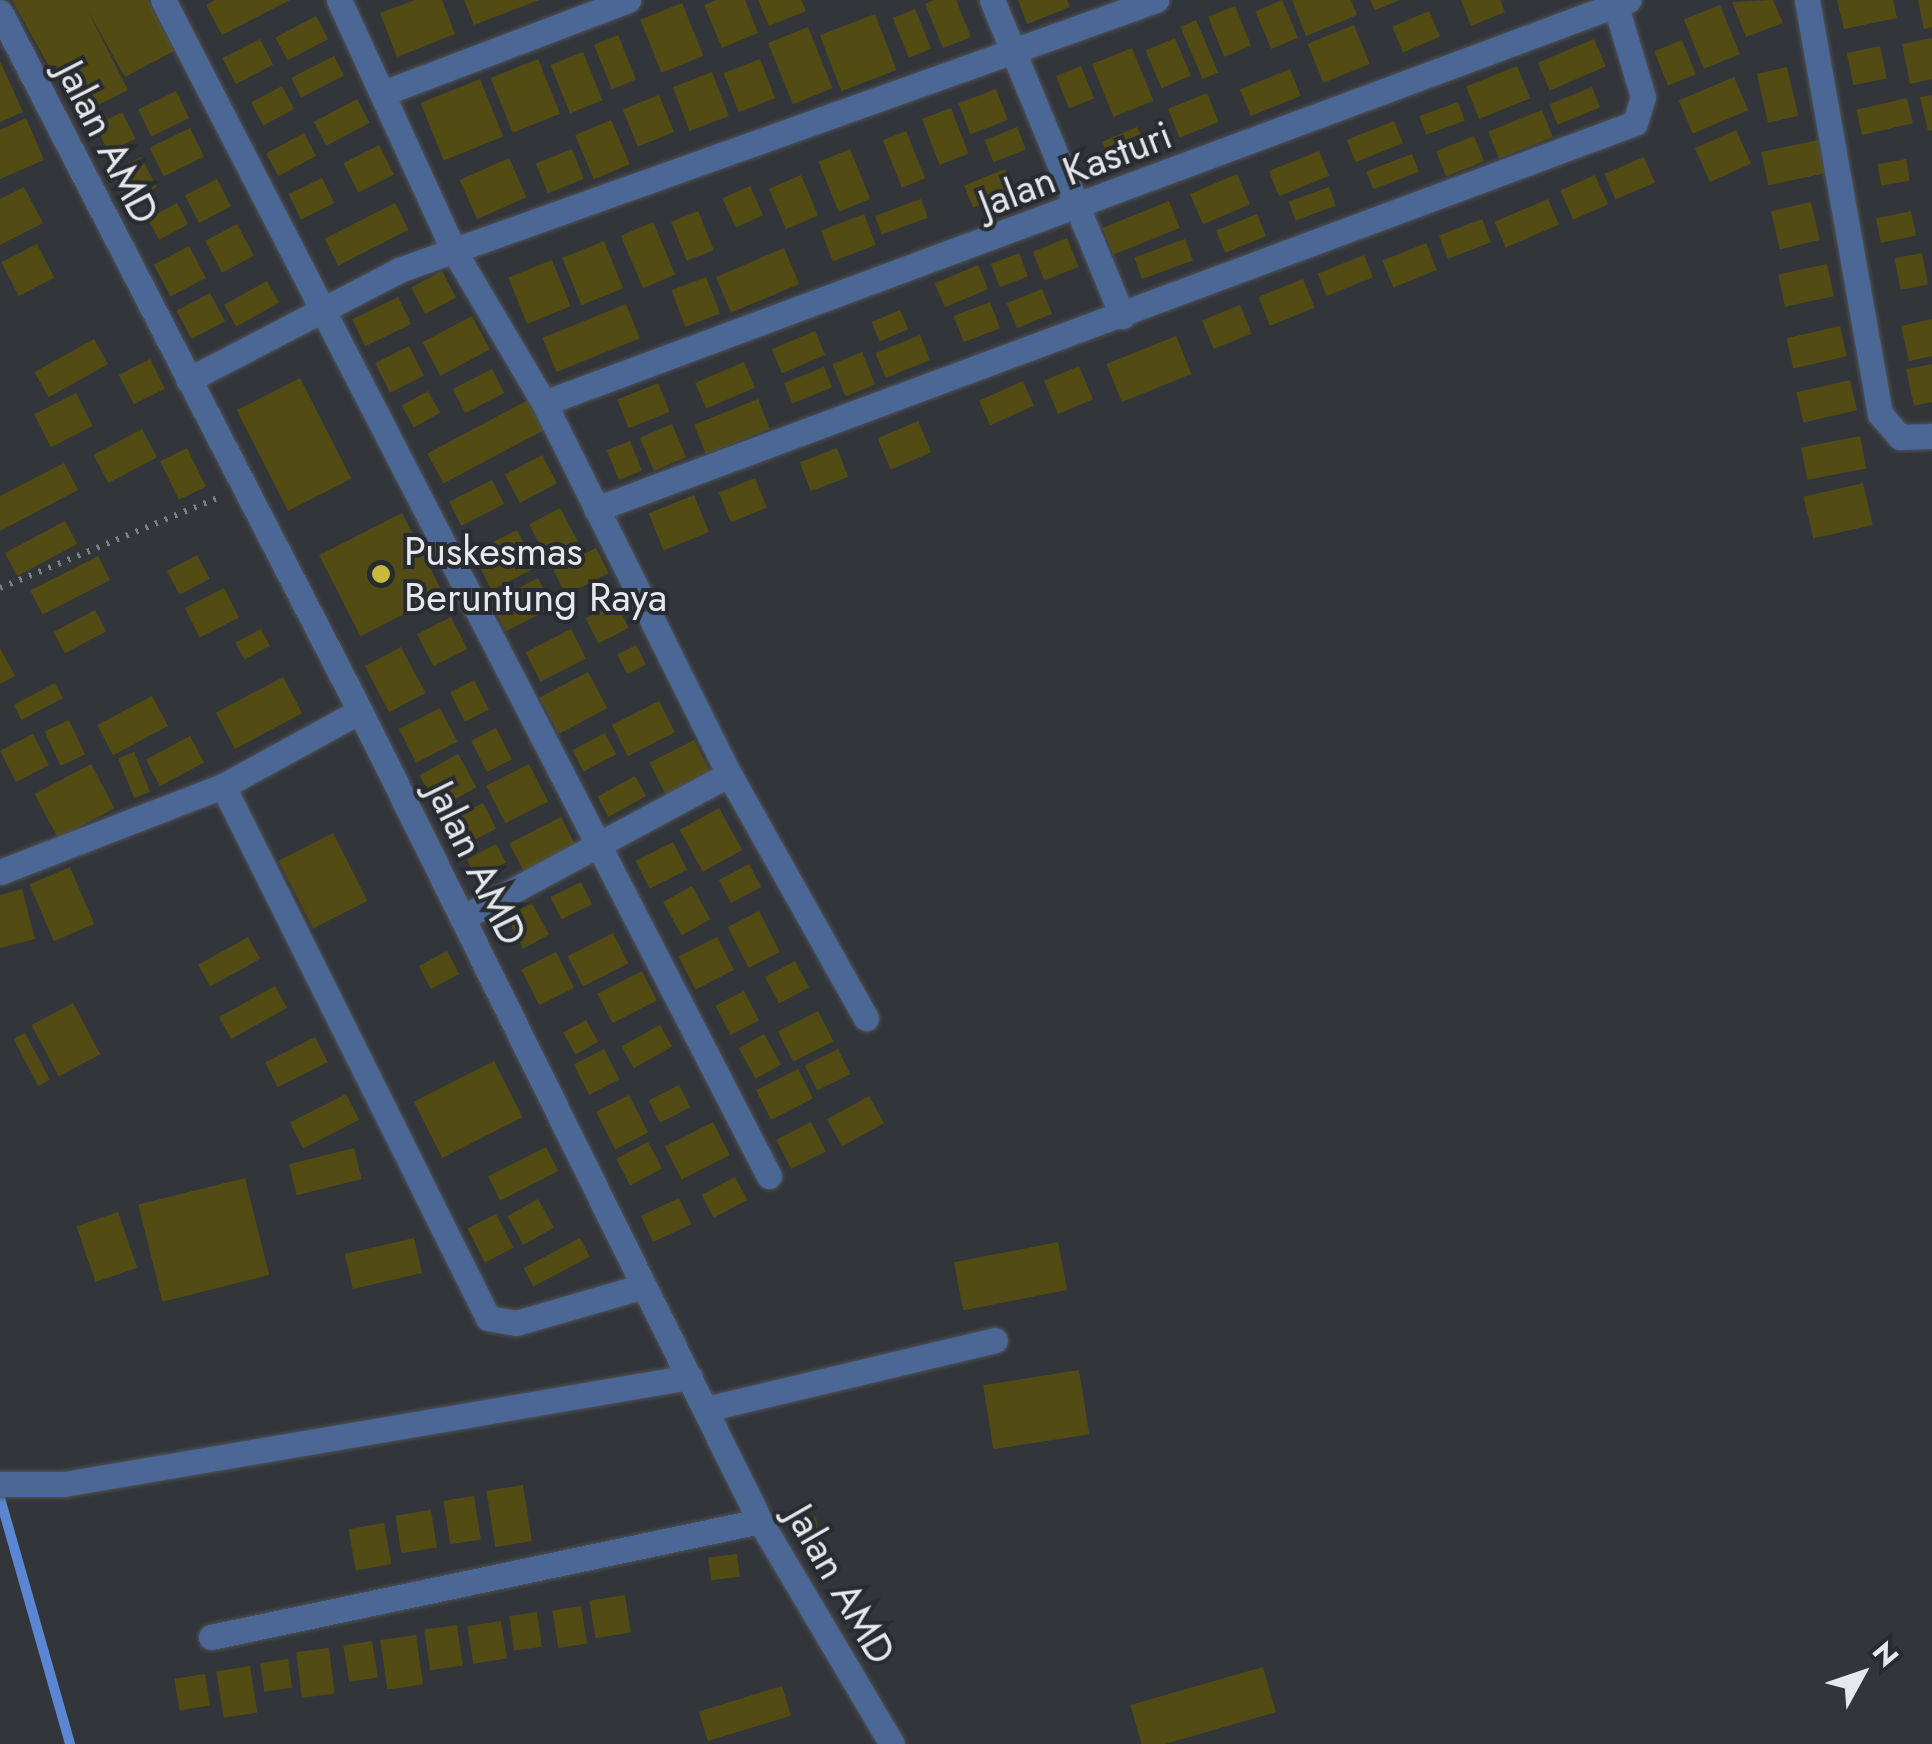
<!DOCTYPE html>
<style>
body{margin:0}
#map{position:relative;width:1932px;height:1744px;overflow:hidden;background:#32353a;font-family:Jost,sans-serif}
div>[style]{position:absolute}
.stream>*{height:10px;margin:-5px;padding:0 5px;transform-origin:5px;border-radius:5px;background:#5b86d1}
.building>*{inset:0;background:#524c14;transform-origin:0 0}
.path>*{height:6px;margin-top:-3px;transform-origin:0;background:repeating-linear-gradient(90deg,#7e8085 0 2.5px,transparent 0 10.5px)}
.roads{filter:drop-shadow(0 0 2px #4f5256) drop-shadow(0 0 2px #4f5256)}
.minor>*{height:25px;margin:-12.5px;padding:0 12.5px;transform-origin:12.5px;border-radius:12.5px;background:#4b6796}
.tertiary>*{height:25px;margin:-12.5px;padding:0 12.5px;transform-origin:12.5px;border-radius:12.5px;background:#4b6796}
.dots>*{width:28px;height:28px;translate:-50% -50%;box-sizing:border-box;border:5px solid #282b2f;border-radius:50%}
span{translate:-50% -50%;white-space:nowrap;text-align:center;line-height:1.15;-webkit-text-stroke:8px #282b2f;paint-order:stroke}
.street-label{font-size:40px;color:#e6e8eb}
.poi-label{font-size:40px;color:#e6e8eb}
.left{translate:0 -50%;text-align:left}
.north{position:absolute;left:1812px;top:1624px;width:100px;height:100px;-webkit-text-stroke:8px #282b2f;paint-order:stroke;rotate:50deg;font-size:28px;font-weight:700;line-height:40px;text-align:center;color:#e6e8eb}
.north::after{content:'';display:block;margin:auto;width:35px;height:45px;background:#e6e8eb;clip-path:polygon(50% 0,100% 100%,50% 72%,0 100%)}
</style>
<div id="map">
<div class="stream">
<i style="left:0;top:1498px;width:256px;rotate:74.1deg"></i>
</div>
<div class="building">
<i style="clip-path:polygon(12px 0,148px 0,174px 51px,125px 77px,87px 9px,128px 90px,77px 116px)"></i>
<i style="clip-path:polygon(215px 0,290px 0,222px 35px,206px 5px)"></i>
<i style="clip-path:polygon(415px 0,442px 0,455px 34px,397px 57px,380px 13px)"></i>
<i style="clip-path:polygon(464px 0,539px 0,474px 25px)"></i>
<i style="clip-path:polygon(717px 0,745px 0,758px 33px,722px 48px,704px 5px)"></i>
<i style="clip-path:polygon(758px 0,801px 0,806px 11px,769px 26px)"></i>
<i style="clip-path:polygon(934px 0,956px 0,971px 37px,943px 48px,925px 4px)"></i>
<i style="clip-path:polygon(1018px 0,1067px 0,1070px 7px,1027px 24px)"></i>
<i style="left:1282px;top:0;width:41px;height:29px;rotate:67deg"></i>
<i style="clip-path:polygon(1292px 0,1351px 0,1357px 15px,1306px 36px)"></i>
<i style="clip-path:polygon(1370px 0,1400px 0,1375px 10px)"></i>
<i style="clip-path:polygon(1461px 0,1500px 0,1505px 12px,1471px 26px)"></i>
<i style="clip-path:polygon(1773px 0,1783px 23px,1746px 37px,1732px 2px)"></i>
<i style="clip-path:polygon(1837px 0,1893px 0,1897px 18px,1844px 29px)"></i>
<i style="clip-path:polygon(1918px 0,1932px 0,1932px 27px,1924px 29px)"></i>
<i style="left:682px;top:3px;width:57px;height:45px;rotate:68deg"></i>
<i style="left:1720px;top:5px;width:53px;height:39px;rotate:68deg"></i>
<i style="left:1235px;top:6px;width:43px;height:29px;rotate:68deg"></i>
<i style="left:915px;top:9px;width:43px;height:24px;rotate:68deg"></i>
<i style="left:1429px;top:11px;width:28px;height:40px;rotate:67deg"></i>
<i style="left:875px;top:14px;width:60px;height:59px;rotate:69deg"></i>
<i style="left:316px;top:16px;width:26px;height:46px;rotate:62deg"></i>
<i style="left:1196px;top:20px;width:57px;height:17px;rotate:67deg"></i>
<i style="left:1354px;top:25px;width:42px;height:50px;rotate:68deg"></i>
<i style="left:808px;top:27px;width:66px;height:43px;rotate:68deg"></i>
<i style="left:618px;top:35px;width:48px;height:26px;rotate:68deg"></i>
<i style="left:1175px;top:38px;width:41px;height:32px;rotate:67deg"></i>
<i style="clip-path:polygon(1932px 38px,1932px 79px,1910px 84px,1902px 44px)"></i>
<i style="left:260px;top:39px;width:29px;height:42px;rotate:63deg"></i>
<i style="left:1594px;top:39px;width:30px;height:61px;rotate:67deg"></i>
<i style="left:1682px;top:40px;width:37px;height:30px;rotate:68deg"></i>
<i style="left:1880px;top:46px;width:33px;height:34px;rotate:78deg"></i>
<i style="left:1132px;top:48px;width:57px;height:43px;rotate:68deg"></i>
<i style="left:583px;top:52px;width:52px;height:35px;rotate:68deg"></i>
<i style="left:334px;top:56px;width:22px;height:48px;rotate:63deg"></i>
<i style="left:538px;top:59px;width:59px;height:51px;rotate:68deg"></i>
<i style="left:760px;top:59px;width:42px;height:39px;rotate:69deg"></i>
<i style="clip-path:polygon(0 61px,23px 112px,0 122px)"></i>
<i style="left:1081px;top:66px;width:35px;height:27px;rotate:68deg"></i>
<i style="left:1517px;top:66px;width:35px;height:55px;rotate:68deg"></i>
<i style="left:1787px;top:67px;width:50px;height:31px;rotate:77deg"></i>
<i style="left:1290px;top:69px;width:29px;height:54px;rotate:68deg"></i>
<i style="left:712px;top:72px;width:47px;height:42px;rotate:69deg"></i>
<i style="left:1734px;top:77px;width:36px;height:60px;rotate:67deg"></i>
<i style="left:480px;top:79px;width:62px;height:64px;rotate:68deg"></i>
<i style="left:282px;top:86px;width:26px;height:35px;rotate:62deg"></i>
<i style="left:1592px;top:87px;width:22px;height:46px;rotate:68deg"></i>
<i style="left:996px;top:89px;width:33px;height:40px;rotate:69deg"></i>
<i style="left:176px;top:91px;width:30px;height:42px;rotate:64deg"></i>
<i style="left:1207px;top:93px;width:31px;height:42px;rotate:68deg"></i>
<i style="left:659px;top:95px;width:40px;height:39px;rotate:68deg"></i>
<i style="clip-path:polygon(1932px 95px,1932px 130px,1928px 131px,1920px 97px)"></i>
<i style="left:1907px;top:98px;width:26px;height:52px;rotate:77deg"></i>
<i style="left:357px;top:99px;width:27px;height:49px;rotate:62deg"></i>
<i style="left:1458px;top:102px;width:20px;height:41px;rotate:70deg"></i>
<i style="left:951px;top:108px;width:49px;height:31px;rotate:69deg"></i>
<i style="left:1542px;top:110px;width:29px;height:58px;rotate:68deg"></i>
<i style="left:122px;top:112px;width:30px;height:30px;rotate:63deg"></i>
<i style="clip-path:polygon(26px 118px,44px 160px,0 179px,0 130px)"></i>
<i style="left:611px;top:120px;width:48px;height:39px;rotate:67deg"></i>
<i style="left:1394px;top:121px;width:24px;height:51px;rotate:68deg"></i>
<i style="left:1017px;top:127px;width:24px;height:35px;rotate:68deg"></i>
<i style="left:1137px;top:127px;width:21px;height:38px;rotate:67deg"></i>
<i style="left:190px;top:128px;width:32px;height:45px;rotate:64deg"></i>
<i style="left:1736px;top:130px;width:37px;height:45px;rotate:66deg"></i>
<i style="left:906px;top:131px;width:51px;height:25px;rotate:68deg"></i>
<i style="left:304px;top:133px;width:26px;height:43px;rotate:62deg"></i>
<i style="left:1474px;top:136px;width:27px;height:41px;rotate:68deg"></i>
<i style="left:1818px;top:140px;width:34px;height:58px;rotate:78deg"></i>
<i style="left:379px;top:145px;width:33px;height:40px;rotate:63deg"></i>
<i style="left:572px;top:149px;width:32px;height:39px;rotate:68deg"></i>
<i style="left:850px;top:149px;width:54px;height:34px;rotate:68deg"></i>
<i style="left:1319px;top:151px;width:27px;height:54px;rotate:68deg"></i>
<i style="left:1412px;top:154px;width:19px;height:49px;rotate:69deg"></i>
<i style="left:141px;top:157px;width:34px;height:34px;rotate:62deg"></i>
<i style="left:1644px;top:157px;width:28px;height:43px;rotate:67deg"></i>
<i style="left:509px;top:158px;width:43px;height:54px;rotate:66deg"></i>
<i style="left:1906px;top:159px;width:22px;height:29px;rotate:80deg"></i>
<i style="left:1005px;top:169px;width:24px;height:44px;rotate:68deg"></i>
<i style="left:1237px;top:174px;width:33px;height:51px;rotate:67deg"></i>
<i style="left:801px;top:175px;width:44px;height:35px;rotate:67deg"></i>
<i style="left:1595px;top:175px;width:32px;height:38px;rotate:66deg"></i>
<i style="left:322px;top:178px;width:28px;height:37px;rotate:64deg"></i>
<i style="left:217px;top:179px;width:31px;height:36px;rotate:63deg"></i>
<i style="left:750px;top:186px;width:32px;height:30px;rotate:66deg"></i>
<i style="clip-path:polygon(24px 187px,43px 223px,0 245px,0 199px)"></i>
<i style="left:1329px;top:187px;width:20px;height:43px;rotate:70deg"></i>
<i style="left:921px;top:199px;width:20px;height:49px;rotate:70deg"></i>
<i style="left:1548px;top:199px;width:28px;height:58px;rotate:67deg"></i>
<i style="left:1169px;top:201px;width:29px;height:72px;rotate:68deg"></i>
<i style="left:1811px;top:202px;width:39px;height:41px;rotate:77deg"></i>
<i style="left:177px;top:203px;width:24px;height:33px;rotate:62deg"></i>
<i style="left:395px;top:203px;width:30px;height:79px;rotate:63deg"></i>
<i style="left:698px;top:211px;width:42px;height:29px;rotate:68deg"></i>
<i style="left:1911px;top:211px;width:25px;height:36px;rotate:78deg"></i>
<i style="left:864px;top:214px;width:33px;height:46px;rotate:69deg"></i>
<i style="left:1257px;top:214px;width:24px;height:44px;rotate:68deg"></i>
<i style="left:1482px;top:219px;width:25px;height:46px;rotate:69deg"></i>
<i style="left:653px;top:222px;width:57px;height:35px;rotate:67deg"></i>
<i style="left:237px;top:224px;width:36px;height:36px;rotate:62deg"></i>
<i style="left:1067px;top:238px;width:31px;height:37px;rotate:68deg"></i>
<i style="left:1185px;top:239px;width:23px;height:54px;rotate:70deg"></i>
<i style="left:604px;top:241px;width:51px;height:45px;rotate:68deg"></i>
<i style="left:1426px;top:243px;width:29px;height:47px;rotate:68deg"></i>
<i style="left:37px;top:244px;width:38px;height:40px;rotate:63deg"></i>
<i style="left:189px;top:246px;width:36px;height:40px;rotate:62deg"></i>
<i style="left:784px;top:248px;width:39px;height:74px;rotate:67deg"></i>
<i style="left:1019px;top:253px;width:25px;height:30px;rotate:69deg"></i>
<i style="left:1922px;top:253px;width:32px;height:28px;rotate:79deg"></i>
<i style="left:1364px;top:255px;width:24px;height:50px;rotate:68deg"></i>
<i style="left:552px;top:260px;width:50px;height:47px;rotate:68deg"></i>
<i style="left:1827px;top:264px;width:33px;height:50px;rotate:78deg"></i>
<i style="left:978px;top:265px;width:26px;height:47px;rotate:67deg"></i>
<i style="left:442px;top:271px;width:30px;height:35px;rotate:62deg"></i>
<i style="left:706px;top:277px;width:39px;height:37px;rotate:69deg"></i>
<i style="left:1303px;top:279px;width:31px;height:48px;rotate:68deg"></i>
<i style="left:267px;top:281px;width:25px;height:49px;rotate:61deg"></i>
<i style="left:1042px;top:289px;width:27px;height:38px;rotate:68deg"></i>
<i style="left:210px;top:293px;width:32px;height:38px;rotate:62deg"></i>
<i style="left:398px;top:297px;width:30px;height:51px;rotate:64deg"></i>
<i style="left:990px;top:302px;width:28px;height:39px;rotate:69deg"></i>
<i style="left:626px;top:304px;width:37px;height:90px;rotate:68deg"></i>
<i style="left:1240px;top:305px;width:31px;height:41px;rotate:68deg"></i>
<i style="left:900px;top:310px;width:21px;height:31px;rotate:67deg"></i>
<i style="left:472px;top:316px;width:38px;height:56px;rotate:62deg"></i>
<i style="clip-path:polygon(1932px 319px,1932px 356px,1909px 361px,1901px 326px)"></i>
<i style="left:1840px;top:326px;width:31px;height:55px;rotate:77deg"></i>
<i style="left:815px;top:331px;width:26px;height:47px;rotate:67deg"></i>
<i style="left:920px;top:335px;width:27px;height:48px;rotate:68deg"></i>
<i style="left:1176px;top:336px;width:41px;height:75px;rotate:68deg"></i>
<i style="left:94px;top:339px;width:29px;height:68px;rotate:61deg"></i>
<i style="left:409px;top:346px;width:33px;height:38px;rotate:63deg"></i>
<i style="left:862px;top:352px;width:35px;height:32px;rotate:68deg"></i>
<i style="left:150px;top:359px;width:33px;height:35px;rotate:63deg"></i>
<i style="left:744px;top:362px;width:28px;height:53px;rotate:67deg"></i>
<i style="clip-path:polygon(1932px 364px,1932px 402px,1914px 406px,1906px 369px)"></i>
<i style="left:1079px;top:366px;width:36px;height:38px;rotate:67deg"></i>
<i style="left:824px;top:367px;width:22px;height:43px;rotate:68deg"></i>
<i style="left:492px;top:369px;width:27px;height:44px;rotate:63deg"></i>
<i style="left:300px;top:378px;width:113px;height:71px;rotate:63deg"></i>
<i style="left:1850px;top:380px;width:31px;height:55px;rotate:77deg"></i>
<i style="left:1023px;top:381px;width:27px;height:48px;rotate:66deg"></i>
<i style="left:658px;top:383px;width:31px;height:44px;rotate:68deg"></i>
<i style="left:428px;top:391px;width:25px;height:30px;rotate:61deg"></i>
<i style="left:76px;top:393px;width:37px;height:47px;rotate:63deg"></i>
<i style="left:758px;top:399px;width:32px;height:69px;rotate:68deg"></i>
<i style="left:528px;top:400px;width:34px;height:114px;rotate:62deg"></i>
<i style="left:918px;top:421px;width:34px;height:44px;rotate:67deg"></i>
<i style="left:672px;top:424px;width:36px;height:35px;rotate:67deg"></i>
<i style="left:142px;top:429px;width:32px;height:55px;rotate:62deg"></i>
<i style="left:1860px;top:436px;width:33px;height:60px;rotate:79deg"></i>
<i style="left:630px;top:441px;width:32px;height:25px;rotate:68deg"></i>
<i style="left:187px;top:448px;width:43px;height:30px;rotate:64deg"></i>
<i style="left:837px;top:448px;width:31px;height:40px;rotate:69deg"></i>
<i style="left:542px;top:455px;width:32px;height:42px;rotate:62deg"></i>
<i style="clip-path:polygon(64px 463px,78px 490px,0 531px,0 496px)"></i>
<i style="left:755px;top:478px;width:32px;height:39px;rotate:68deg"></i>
<i style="left:492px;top:480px;width:27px;height:48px;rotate:63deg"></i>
<i style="left:1863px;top:483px;width:43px;height:61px;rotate:77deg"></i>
<i style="left:694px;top:495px;width:40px;height:49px;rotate:68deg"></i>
<i style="left:560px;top:508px;width:38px;height:35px;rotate:62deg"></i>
<i style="left:402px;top:513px;width:91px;height:93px;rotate:63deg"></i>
<i style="left:65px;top:521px;width:26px;height:68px;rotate:62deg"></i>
<i style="left:517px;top:530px;width:42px;height:50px;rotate:63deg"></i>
<i style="left:596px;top:548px;width:28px;height:48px;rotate:63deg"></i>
<i style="left:197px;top:555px;width:27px;height:34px;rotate:62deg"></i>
<i style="left:98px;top:556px;width:27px;height:76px;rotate:63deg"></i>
<i style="left:538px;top:578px;width:33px;height:53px;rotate:63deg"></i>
<i style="left:224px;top:588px;width:33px;height:44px;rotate:63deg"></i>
<i style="left:616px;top:603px;width:28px;height:34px;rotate:63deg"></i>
<i style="left:95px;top:610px;width:24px;height:47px;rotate:62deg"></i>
<i style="left:451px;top:617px;width:36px;height:38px;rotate:63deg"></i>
<i style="left:261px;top:629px;width:19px;height:29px;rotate:62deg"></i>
<i style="left:571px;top:629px;width:33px;height:51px;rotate:63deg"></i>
<i style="left:636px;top:645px;width:22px;height:21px;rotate:63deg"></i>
<i style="left:401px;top:647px;width:52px;height:41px;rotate:62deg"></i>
<i style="clip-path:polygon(0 648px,15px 676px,0 684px)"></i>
<i style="left:588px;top:672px;width:41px;height:55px;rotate:62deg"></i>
<i style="left:283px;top:677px;width:41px;height:76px;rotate:62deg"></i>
<i style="left:474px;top:680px;width:33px;height:27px;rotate:63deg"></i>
<i style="left:55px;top:683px;width:17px;height:47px;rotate:62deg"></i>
<i style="left:152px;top:696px;width:34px;height:62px;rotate:62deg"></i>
<i style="left:659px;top:701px;width:35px;height:53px;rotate:63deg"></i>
<i style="left:440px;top:708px;width:38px;height:46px;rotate:63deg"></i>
<i style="left:69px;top:720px;width:38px;height:27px;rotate:65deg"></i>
<i style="left:496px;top:728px;width:35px;height:28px;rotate:63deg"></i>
<i style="left:605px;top:733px;width:24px;height:37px;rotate:62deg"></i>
<i style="left:33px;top:734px;width:35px;height:37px;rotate:63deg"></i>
<i style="left:190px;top:736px;width:30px;height:50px;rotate:62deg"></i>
<i style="left:694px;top:740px;width:36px;height:50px;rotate:63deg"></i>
<i style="left:134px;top:752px;width:43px;height:17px;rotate:68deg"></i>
<i style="left:458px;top:754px;width:38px;height:44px;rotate:61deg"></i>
<i style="left:91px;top:764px;width:50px;height:64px;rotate:62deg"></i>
<i style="left:529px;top:764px;width:42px;height:48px;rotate:63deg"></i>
<i style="left:635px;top:776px;width:23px;height:43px;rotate:61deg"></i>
<i style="left:483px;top:803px;width:29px;height:39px;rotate:63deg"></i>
<i style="left:719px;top:808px;width:48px;height:45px;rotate:61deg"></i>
<i style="left:561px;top:817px;width:37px;height:58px;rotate:63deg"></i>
<i style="left:333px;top:833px;width:76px;height:61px;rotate:63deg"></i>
<i style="left:673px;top:842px;width:31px;height:42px;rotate:63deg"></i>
<i style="left:496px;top:844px;width:21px;height:33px;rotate:62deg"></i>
<i style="left:749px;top:864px;width:26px;height:34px;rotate:62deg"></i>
<i style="left:70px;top:867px;width:62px;height:44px;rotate:67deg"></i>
<i style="left:581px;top:882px;width:25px;height:34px;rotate:64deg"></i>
<i style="left:692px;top:886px;width:38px;height:33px;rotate:61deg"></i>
<i style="clip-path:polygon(22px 889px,35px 939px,0 948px,0 895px)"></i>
<i style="left:532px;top:903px;width:36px;height:29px;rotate:62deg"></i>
<i style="left:759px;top:911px;width:46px;height:35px;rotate:63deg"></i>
<i style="left:613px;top:933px;width:34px;height:51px;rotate:63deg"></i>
<i style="left:248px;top:937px;width:25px;height:57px;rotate:61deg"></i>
<i style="left:717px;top:937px;width:37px;height:43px;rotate:63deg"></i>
<i style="left:447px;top:951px;width:26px;height:32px;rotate:62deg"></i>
<i style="left:556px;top:952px;width:40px;height:39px;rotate:63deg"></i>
<i style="left:795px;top:961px;width:30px;height:34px;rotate:62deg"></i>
<i style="left:642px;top:971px;width:33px;height:50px;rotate:63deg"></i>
<i style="left:275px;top:986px;width:25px;height:64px;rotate:61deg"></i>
<i style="left:744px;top:991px;width:33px;height:32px;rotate:63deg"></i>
<i style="left:73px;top:1003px;width:58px;height:47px;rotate:62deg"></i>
<i style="left:818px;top:1011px;width:34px;height:45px;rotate:63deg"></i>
<i style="left:586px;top:1020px;width:25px;height:26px;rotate:61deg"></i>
<i style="left:660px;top:1025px;width:25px;height:44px;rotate:61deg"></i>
<i style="left:25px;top:1033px;width:53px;height:13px;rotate:62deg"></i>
<i style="left:764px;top:1034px;width:35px;height:29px;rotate:61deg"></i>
<i style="left:315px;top:1037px;width:28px;height:56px;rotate:63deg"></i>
<i style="left:604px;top:1049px;width:34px;height:34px;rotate:63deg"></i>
<i style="left:838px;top:1049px;width:28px;height:37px;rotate:64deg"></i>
<i style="left:494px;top:1061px;width:63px;height:90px;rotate:63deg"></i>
<i style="left:798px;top:1069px;width:33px;height:47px;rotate:63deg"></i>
<i style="left:679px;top:1085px;width:25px;height:34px;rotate:63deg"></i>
<i style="left:346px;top:1094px;width:29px;height:63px;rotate:63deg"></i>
<i style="left:629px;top:1095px;width:42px;height:37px;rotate:63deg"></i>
<i style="left:869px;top:1096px;width:31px;height:48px;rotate:61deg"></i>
<i style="left:713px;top:1122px;width:37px;height:54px;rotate:63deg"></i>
<i style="left:811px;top:1122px;width:33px;height:39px;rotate:63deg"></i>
<i style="left:648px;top:1142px;width:30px;height:36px;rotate:62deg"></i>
<i style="left:546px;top:1147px;width:27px;height:65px;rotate:63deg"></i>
<i style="left:354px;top:1148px;width:32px;height:67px;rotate:76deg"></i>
<i style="left:735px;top:1177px;width:26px;height:38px;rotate:62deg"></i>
<i style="left:245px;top:1178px;width:100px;height:110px;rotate:76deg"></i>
<i style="left:679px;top:1198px;width:29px;height:42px;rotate:65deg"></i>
<i style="left:538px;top:1199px;width:33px;height:35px;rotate:61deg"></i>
<i style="left:118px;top:1212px;width:59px;height:44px;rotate:71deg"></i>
<i style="left:496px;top:1214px;width:38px;height:32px;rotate:63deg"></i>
<i style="left:414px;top:1238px;width:36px;height:71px;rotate:77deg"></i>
<i style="left:580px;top:1238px;width:21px;height:64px;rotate:62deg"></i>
<i style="left:1058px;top:1242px;width:49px;height:106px;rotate:79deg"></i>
<i style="left:1079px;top:1370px;width:65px;height:97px;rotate:81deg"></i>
<i style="left:523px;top:1485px;width:57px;height:37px;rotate:81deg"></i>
<i style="left:474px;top:1496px;width:44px;height:31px;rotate:81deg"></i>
<i style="left:431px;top:1510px;width:38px;height:36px;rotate:81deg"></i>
<i style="left:816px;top:1517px;width:20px;height:18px;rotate:81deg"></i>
<i style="left:384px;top:1523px;width:42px;height:36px;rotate:80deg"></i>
<i style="left:737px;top:1554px;width:23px;height:29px;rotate:83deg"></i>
<i style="left:625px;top:1595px;width:38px;height:36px;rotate:81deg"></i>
<i style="left:581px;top:1606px;width:38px;height:29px;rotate:81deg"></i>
<i style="left:537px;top:1612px;width:35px;height:28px;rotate:82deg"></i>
<i style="left:501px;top:1621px;width:38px;height:34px;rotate:81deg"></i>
<i style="left:457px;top:1625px;width:41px;height:33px;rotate:82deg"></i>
<i style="left:416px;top:1635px;width:50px;height:36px;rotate:82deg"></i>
<i style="left:372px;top:1641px;width:37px;height:29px;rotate:81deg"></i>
<i style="left:329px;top:1648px;width:46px;height:33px;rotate:83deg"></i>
<i style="left:288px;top:1659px;width:29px;height:28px;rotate:82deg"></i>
<i style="left:250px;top:1666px;width:47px;height:34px;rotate:81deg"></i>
<i style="left:1263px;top:1667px;width:47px;height:138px;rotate:74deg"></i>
<i style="left:205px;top:1674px;width:32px;height:31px;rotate:81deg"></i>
<i style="left:782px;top:1686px;width:31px;height:87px;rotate:73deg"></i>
</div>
<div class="path">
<i style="left:0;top:588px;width:238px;rotate:-22.5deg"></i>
</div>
<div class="roads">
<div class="minor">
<i style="left:163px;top:0;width:1323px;rotate:62.74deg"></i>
<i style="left:339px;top:0;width:274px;rotate:65.4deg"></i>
<i style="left:453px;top:249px;width:179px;rotate:59.4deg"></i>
<i style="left:544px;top:403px;width:415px;rotate:63.5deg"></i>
<i style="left:729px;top:774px;width:280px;rotate:60.7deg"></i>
<i style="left:992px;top:0;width:342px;rotate:67.6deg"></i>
<i style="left:1807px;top:0;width:420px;rotate:80deg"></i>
<i style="left:1880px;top:414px;width:30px;rotate:49deg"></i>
<i style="left:1900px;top:437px;width:32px;rotate:-2deg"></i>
<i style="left:386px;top:92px;width:259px;rotate:-20.8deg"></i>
<i style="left:188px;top:380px;width:238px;rotate:-27.5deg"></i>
<i style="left:399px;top:270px;width:804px;rotate:-19.63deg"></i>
<i style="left:544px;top:403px;width:1157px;rotate:-20.38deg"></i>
<i style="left:596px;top:509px;width:1108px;rotate:-20.38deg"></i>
<i style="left:1635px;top:123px;width:27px;rotate:-73deg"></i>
<i style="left:1643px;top:97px;width:101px;rotate:-106.6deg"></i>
<i style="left:223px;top:786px;width:594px;rotate:63.52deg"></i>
<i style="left:488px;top:1318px;width:28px;rotate:10deg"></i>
<i style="left:516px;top:1323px;width:133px;rotate:-16.1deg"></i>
<i style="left:0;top:872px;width:239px;rotate:-21.1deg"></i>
<i style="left:223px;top:786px;width:156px;rotate:-28.7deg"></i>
<i style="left:462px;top:918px;width:303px;rotate:-28.3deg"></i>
<i style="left:706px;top:1409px;width:297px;rotate:-13.4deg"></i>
<i style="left:0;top:1484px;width:64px"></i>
<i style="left:64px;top:1484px;width:635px;rotate:-9.7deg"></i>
<i style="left:211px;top:1637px;width:561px;rotate:-11.93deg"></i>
</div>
<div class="tertiary">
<i style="left:0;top:12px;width:786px;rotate:62.75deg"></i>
<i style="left:360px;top:711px;width:903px;rotate:63.72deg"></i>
<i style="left:760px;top:1521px;width:259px;rotate:59.4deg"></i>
</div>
</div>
<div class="dots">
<i style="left:381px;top:574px;background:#c8bb3b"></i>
</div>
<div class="street-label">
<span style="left:108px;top:142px;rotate:63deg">Jalan AMD</span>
<span style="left:1075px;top:169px;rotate:-21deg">Jalan Kasturi</span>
<span style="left:477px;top:863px;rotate:64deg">Jalan AMD</span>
<span style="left:841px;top:1584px;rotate:60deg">Jalan AMD</span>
</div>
<div class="poi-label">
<span class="left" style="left:404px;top:574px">Puskesmas<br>Beruntung Raya</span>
</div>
<div class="north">N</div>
</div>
